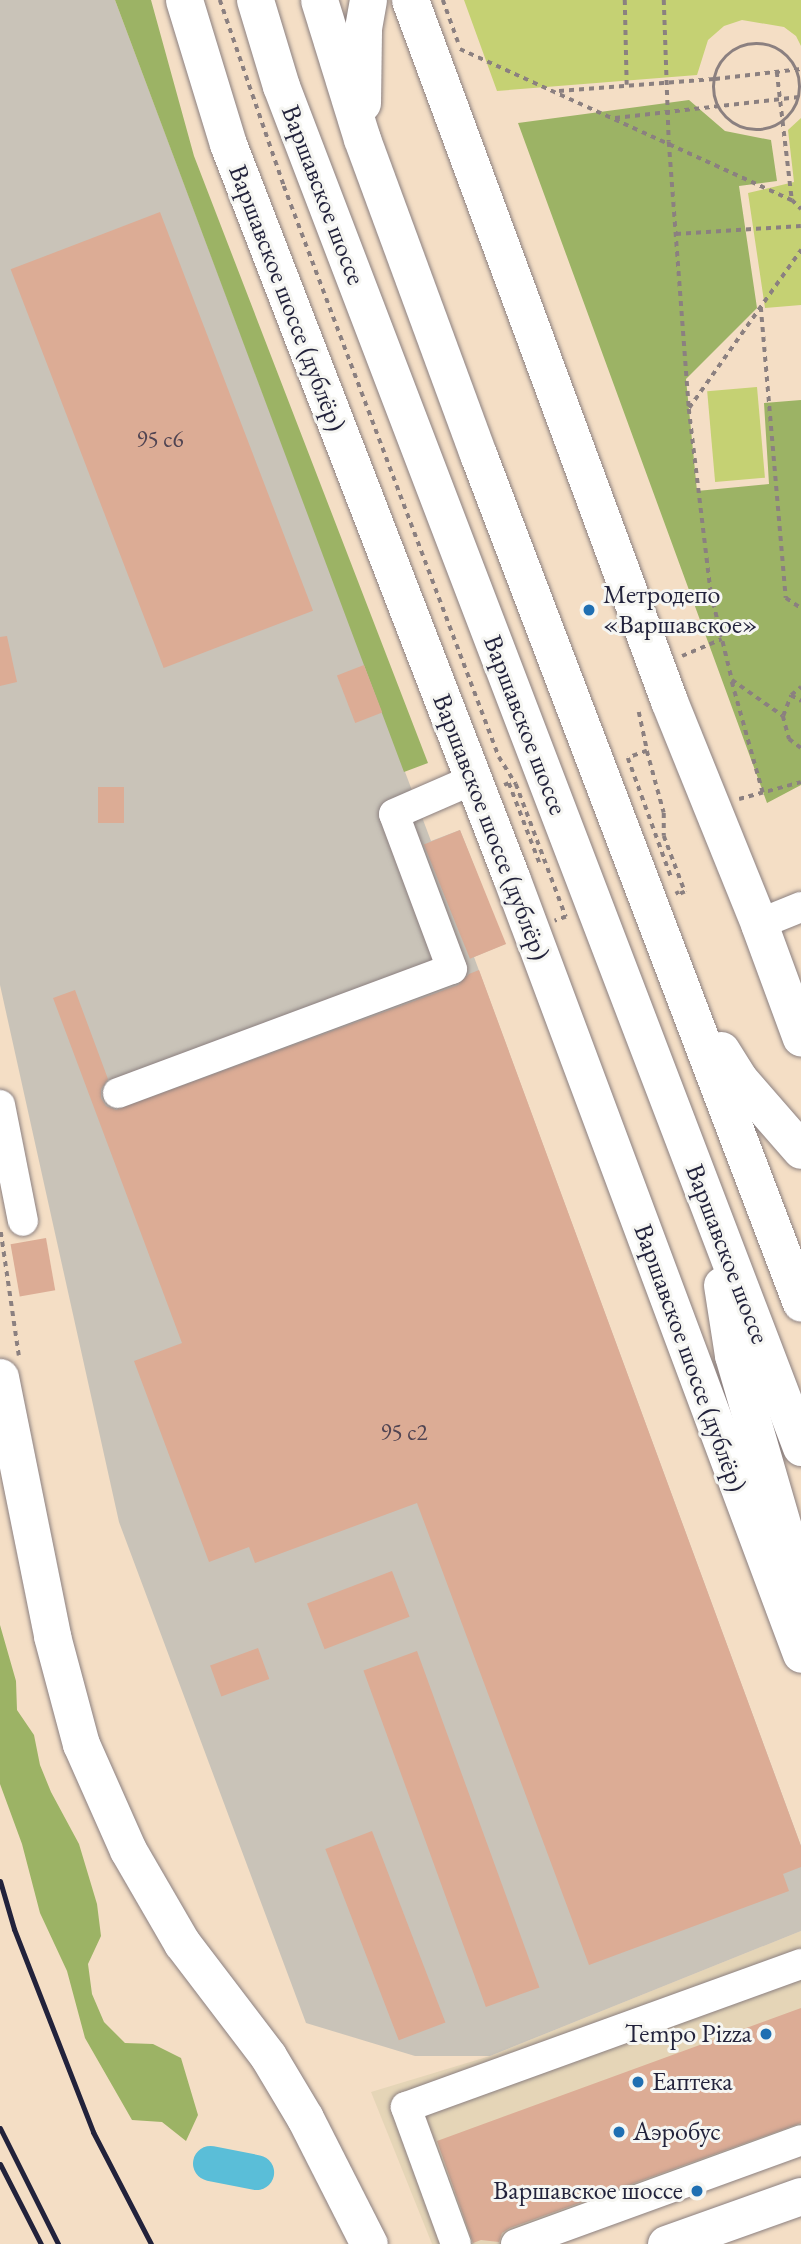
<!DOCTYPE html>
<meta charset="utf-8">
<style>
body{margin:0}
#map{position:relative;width:801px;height:2244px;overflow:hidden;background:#f4dec5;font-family:"EB Garamond",serif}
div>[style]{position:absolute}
.built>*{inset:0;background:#e5d5b7}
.industrial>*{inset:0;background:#c9c3b8}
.green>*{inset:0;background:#c5d173;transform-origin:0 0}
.forest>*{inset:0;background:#9cb365}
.river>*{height:35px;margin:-17.5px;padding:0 17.5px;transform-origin:17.5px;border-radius:17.5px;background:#5abed8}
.building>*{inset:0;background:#dcac95;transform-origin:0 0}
.path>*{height:3.5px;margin-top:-1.75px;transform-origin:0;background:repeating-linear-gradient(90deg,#8b8080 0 5px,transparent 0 10px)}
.path>.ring{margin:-1.75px;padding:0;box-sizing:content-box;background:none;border:3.5px solid #8b8080;border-radius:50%}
.roads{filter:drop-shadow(0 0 2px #8b8080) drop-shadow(0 0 2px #8b8080)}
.minor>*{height:30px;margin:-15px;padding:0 15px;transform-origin:15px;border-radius:15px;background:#fff}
.major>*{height:37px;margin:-18.5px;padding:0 18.5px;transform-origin:18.5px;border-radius:18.5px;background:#fff}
.rail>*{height:5px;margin:-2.5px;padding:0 2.5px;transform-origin:2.5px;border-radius:2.5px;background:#22223b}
.dots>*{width:19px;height:19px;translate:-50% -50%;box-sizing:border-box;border:4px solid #f6f6f2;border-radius:50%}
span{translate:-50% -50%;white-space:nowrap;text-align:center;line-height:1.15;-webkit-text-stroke:6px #f6f6f2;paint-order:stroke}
.number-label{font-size:23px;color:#504452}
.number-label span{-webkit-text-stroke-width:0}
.street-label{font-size:26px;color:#22223b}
.poi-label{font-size:26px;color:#22223b}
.left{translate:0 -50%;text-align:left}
.right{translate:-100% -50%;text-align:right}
</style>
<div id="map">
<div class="built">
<i style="clip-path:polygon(801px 1931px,801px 2155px,552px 2244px,432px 2244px,371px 2092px,490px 2056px)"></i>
</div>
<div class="industrial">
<i style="clip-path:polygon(0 0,115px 0,431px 841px,460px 830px,505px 944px,474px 957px,801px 1846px,801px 1931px,490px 2056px,415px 2056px,306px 2023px,119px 1522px,0 985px)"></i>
</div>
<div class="green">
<i style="clip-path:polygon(464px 0,801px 0,801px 46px,796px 36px,784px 27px,742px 20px,724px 26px,708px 40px,697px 75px,497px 91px)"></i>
<i style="clip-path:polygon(801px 118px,801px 305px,765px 308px,748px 193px,794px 182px,788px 130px)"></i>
<i style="left:757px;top:387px;width:91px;height:50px;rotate:85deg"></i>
</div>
<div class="forest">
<i style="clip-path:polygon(115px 0,151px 0,194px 156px,428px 763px,404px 772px)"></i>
<i style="clip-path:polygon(689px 100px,725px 131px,771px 140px,777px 181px,739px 186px,757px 308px,686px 379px,697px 491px,769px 484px,764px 403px,801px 400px,801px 785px,767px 803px,518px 123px)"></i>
<i style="clip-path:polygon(0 1625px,16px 1681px,17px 1710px,34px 1735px,40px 1765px,51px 1792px,79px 1844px,97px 1904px,101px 1936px,88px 1964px,92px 1994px,104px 2022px,125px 2043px,153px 2044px,181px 2058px,198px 2115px,186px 2141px,162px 2122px,132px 2120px,85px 2038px,67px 1971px,40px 1913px,22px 1844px,0 1784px)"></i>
</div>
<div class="river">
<i style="left:210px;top:2163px;width:47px;rotate:11.1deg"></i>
</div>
<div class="building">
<i style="left:160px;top:212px;width:427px;height:160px;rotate:69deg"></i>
<i style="clip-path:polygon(7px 636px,17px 682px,0 686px,0 637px)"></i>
<i style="left:364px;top:665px;width:51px;height:29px;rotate:69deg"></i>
<i style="left:98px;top:787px;width:26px;height:36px"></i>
<i style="left:460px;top:830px;width:123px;height:39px;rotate:68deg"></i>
<i style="clip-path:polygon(479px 970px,801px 1846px,801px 1867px,783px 1874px,789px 1891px,589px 1965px,417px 1503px,255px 1563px,249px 1547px,209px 1562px,134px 1361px,182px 1343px,53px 998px,75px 990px,108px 1079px,101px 1089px,101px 1098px,106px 1106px,116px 1110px,458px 985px,469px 974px)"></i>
<i style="left:46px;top:1238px;width:53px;height:36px;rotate:80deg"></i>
<i style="left:392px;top:1571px;width:49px;height:91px;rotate:69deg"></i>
<i style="left:258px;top:1648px;width:33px;height:51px;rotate:70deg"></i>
<i style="left:417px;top:1651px;width:358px;height:57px;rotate:70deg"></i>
<i style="left:372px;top:1831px;width:205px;height:50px;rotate:69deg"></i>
<i style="clip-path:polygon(801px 2008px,801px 2123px,510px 2228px,502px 2233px,499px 2242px,481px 2240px,473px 2243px,437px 2141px)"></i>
</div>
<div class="path">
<i style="left:220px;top:0;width:197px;rotate:71deg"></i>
<i style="left:284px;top:186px;width:610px;rotate:69.37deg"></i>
<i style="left:499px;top:757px;width:32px;rotate:58deg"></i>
<i style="left:516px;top:784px;width:142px;rotate:69.4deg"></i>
<i style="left:566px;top:917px;width:12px;rotate:160deg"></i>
<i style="left:443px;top:0;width:45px;rotate:70.3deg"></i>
<i style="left:625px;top:0;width:85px;rotate:88.7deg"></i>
<i style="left:664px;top:0;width:142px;rotate:88deg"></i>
<i style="left:669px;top:142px;width:268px;rotate:85.7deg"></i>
<i style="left:689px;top:409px;width:185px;rotate:83.2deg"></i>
<i style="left:711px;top:593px;width:89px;rotate:76.4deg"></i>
<i style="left:732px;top:680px;width:62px;rotate:35.2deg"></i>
<i style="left:783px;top:716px;width:24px;rotate:75deg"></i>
<i style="left:789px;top:739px;width:15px;rotate:37deg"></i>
<i class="ring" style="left:714px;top:44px;width:82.5px;height:82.5px"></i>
<i style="left:460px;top:49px;width:365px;rotate:24.5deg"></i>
<i style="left:777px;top:72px;width:129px;rotate:83.3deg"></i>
<i style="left:792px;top:200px;width:13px;rotate:45deg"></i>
<i style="left:559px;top:91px;width:156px;rotate:-4.4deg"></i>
<i style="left:715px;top:79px;width:87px;rotate:-6.6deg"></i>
<i style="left:615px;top:118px;width:185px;rotate:-6.5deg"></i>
<i style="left:676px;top:234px;width:125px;rotate:-3.7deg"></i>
<i style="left:761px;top:307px;width:292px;rotate:85.1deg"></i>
<i style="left:786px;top:598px;width:18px;rotate:34deg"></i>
<i style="left:689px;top:408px;width:194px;rotate:-54.7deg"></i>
<i style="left:682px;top:656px;width:43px;rotate:-23deg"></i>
<i style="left:732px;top:682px;width:115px;rotate:74.4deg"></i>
<i style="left:791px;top:695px;width:12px;rotate:31deg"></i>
<i style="left:639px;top:712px;width:40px;rotate:78deg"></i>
<i style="left:647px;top:751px;width:20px;rotate:160deg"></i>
<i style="left:628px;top:758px;width:127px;rotate:70.1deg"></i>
<i style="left:783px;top:716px;width:22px;rotate:-69deg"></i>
<i style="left:791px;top:695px;width:13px;rotate:-39deg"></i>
<i style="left:647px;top:751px;width:64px;rotate:74.7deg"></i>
<i style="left:664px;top:813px;width:23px;rotate:90deg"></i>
<i style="left:664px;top:836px;width:60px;rotate:69.4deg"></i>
<i style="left:685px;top:892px;width:8px;rotate:157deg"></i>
<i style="left:678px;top:895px;width:4px;rotate:-117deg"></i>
<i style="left:504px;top:785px;width:5px;rotate:-22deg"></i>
<i style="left:509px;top:783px;width:87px;rotate:69.1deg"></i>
<i style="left:739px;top:799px;width:64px;rotate:-15.3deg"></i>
<i style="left:1px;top:1232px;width:125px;rotate:81.7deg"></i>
</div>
<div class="roads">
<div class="minor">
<i style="left:759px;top:924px;width:45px;rotate:-22deg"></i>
<i style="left:118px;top:1093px;width:356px;rotate:-20.4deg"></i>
<i style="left:452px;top:969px;width:165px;rotate:-110.5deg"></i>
<i style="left:394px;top:814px;width:87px;rotate:-23.6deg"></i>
<i style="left:0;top:1105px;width:118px;rotate:78.8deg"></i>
<i style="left:456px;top:2244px;width:146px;rotate:-110.1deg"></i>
<i style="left:406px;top:2107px;width:420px;rotate:-19.9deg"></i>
<i style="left:516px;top:2244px;width:303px;rotate:-20deg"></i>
</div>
<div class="major">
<i style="left:184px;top:0;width:151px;rotate:73deg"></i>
<i style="left:228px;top:144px;width:786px;rotate:68.89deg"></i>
<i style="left:511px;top:877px;width:829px;rotate:69.53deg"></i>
<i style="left:255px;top:0;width:90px;rotate:73.2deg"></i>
<i style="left:281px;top:86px;width:1457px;rotate:69.09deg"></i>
<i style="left:319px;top:0;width:145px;rotate:72.8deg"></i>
<i style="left:362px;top:139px;width:336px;rotate:69.8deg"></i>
<i style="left:478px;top:454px;width:908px;rotate:69.17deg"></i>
<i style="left:410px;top:0;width:747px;rotate:69.72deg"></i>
<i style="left:669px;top:701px;width:240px;rotate:68deg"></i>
<i style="left:759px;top:924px;width:121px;rotate:69.8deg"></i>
<i style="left:362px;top:103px;width:75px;rotate:-89.2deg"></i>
<i style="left:363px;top:28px;width:28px;rotate:-80deg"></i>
<i style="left:721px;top:1050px;width:34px;rotate:58deg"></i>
<i style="left:739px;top:1079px;width:94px;rotate:48.9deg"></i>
<i style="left:722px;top:1285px;width:71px;rotate:81.1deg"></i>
<i style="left:733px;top:1355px;width:244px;rotate:73.8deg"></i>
<i style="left:0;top:1377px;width:264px;rotate:78.6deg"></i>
<i style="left:52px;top:1636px;width:112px;rotate:75deg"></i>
<i style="left:81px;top:1744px;width:116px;rotate:66.1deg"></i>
<i style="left:128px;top:1850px;width:108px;rotate:59.9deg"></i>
<i style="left:182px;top:1943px;width:142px;rotate:52.7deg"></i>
<i style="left:268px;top:2056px;width:72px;rotate:59.2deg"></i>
<i style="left:305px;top:2118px;width:141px;rotate:63.1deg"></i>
<i style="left:666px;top:2244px;width:143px;rotate:-19.6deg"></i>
</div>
</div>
<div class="rail">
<i style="left:0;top:1881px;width:50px;rotate:73.7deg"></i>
<i style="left:14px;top:1929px;width:218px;rotate:68.7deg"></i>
<i style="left:93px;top:2132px;width:126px;rotate:62.6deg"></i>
<i style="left:0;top:2128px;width:130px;rotate:63.4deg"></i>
<i style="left:0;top:2164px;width:90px;rotate:62.9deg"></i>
</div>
<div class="dots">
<i style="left:589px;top:610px;background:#1f6fb2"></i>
<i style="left:766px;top:2034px;background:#1f6fb2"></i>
<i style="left:638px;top:2082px;background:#1f6fb2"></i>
<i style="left:619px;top:2132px;background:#1f6fb2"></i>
<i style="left:697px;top:2191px;background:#1f6fb2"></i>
</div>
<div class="number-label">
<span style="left:160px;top:439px">95 с6</span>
<span style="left:404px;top:1432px">95 с2</span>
</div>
<div class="street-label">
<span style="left:323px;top:195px;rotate:69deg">Варшавское шоссе</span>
<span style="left:287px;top:298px;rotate:69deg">Варшавское шоссе (дублёр)</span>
<span style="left:525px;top:725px;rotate:69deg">Варшавское шоссе</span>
<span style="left:491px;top:827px;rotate:69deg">Варшавское шоссе (дублёр)</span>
<span style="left:727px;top:1254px;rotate:69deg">Варшавское шоссе</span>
<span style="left:690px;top:1358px;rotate:70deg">Варшавское шоссе (дублёр)</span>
</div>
<div class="poi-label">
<span class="left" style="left:603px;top:610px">Метродепо<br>«Варшавское»</span>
<span class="right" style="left:752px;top:2034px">Tempo Pizza</span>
<span class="left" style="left:652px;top:2082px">Еаптека</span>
<span class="left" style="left:633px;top:2132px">Аэробус</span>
<span class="right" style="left:683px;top:2191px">Варшавское шоссе</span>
</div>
</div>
